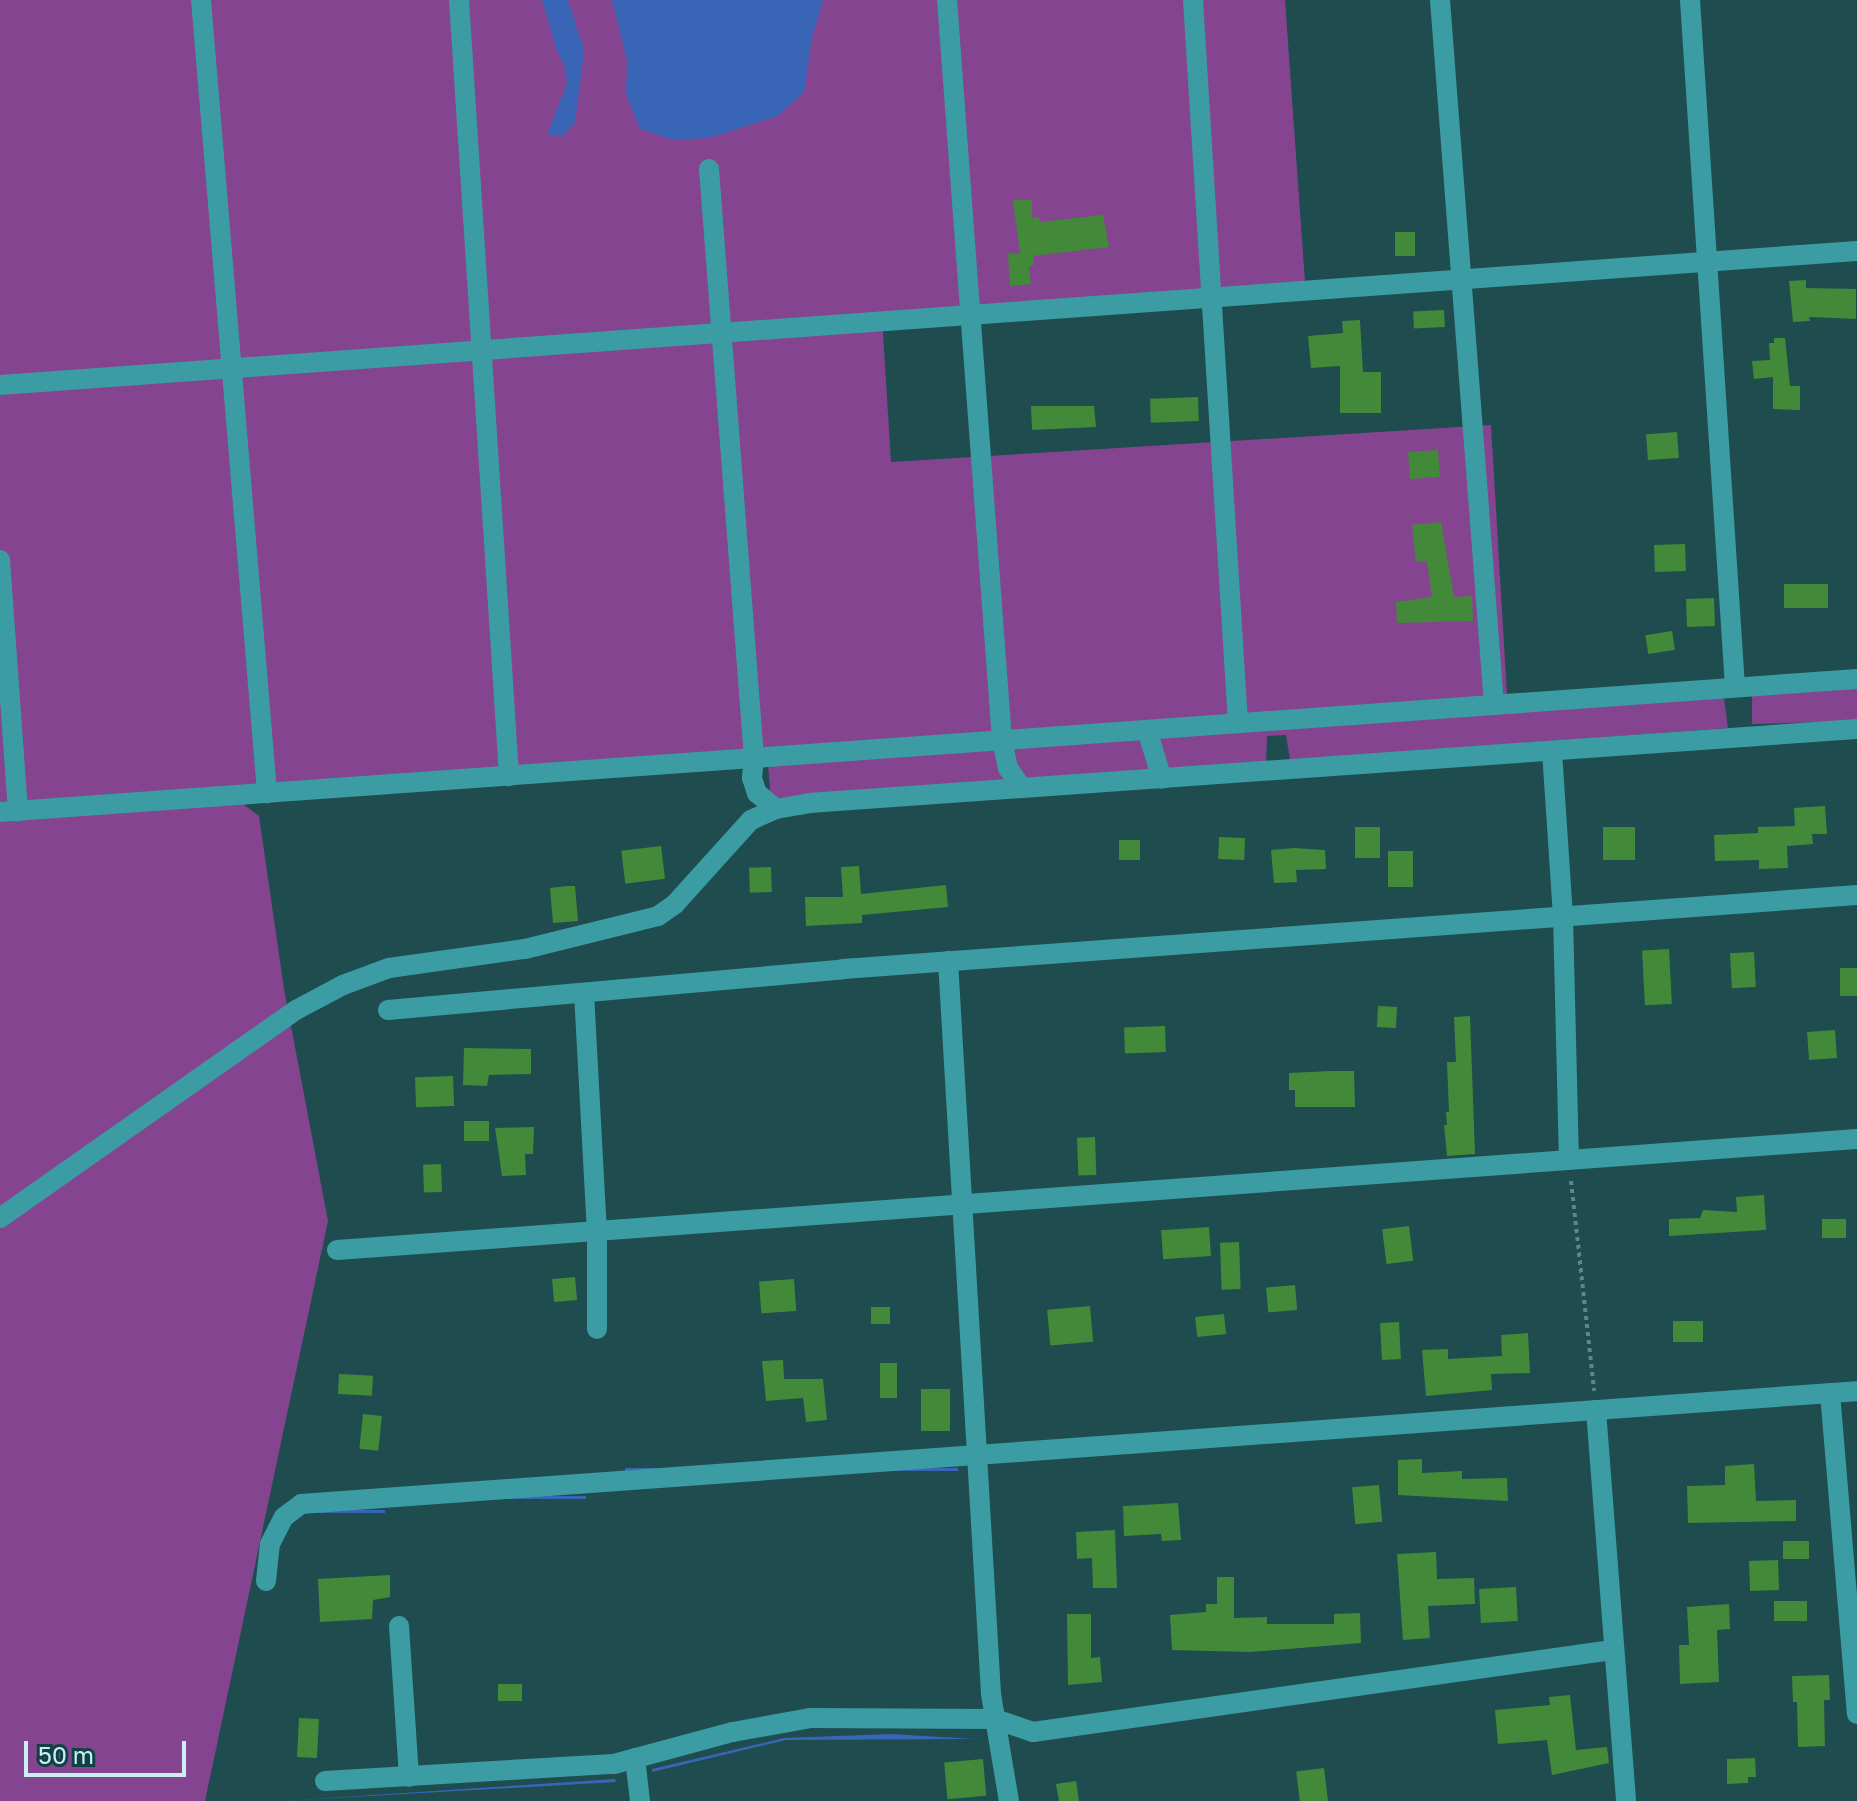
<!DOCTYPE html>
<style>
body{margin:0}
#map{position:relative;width:1857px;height:1801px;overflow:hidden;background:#1e4c4f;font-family:"Golos Text",sans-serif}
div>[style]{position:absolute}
.green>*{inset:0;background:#854490}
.water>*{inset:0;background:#3965b6;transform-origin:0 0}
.building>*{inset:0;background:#428a39;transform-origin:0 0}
.path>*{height:4px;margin-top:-2px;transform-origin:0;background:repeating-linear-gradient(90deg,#5d888b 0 4px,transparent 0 8px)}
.minor>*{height:20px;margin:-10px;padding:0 10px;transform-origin:10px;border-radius:10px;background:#3c9ca3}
span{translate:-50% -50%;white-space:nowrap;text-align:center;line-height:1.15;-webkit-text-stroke:6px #114144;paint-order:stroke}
.scale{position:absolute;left:24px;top:1741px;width:162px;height:36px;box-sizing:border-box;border:4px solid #c8f0f3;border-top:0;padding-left:10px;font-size:24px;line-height:28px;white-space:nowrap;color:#c8f0f3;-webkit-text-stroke:6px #114144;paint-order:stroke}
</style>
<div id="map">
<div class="green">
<i style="clip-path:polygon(0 0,1285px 0,1306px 296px,882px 318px,891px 462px,1491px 425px,1508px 712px,1724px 698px,1728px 728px,1290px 760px,1286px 735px,1267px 736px,1266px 763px,771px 800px,768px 766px,0 814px)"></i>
<i style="clip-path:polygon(1857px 688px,1857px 721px,1752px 724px,1752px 696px)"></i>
<i style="clip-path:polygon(243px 804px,259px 816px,284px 989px,328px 1221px,205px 1801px,0 1801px,0 818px)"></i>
</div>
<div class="water">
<i style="clip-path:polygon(542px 0,568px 0,584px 50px,575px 123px,563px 136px,547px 134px,567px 84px,565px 67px,557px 51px)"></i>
<i style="clip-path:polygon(612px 0,823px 0,812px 38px,804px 92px,778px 116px,709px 138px,674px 140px,640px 129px,626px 95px,627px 60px)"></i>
<i style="left:958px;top:1468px;width:3px;height:333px;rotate:90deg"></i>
<i style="left:586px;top:1496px;width:3px;height:170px;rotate:90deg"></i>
<i style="left:385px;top:1510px;width:3px;height:92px;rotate:90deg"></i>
<i style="clip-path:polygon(891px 1734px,975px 1739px,786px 1740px,652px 1772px,652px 1769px,784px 1738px)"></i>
<i style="clip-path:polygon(615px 1779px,616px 1782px,281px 1801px)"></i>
</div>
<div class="building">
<i style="clip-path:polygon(1013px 200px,1032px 200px,1032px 218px,1039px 217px,1040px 222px,1103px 215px,1109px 247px,1033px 256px,1034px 265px,1029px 266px,1031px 284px,1010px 286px,1008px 254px,1020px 253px)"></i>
<i style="left:1395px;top:232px;width:20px;height:24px"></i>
<i style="clip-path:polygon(1806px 280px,1806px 288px,1856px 289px,1856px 319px,1809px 317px,1810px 321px,1793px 322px,1789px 281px)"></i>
<i style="left:1444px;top:310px;width:17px;height:31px;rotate:87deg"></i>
<i style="clip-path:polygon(1360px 320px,1363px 372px,1381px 372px,1381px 413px,1340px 413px,1340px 366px,1311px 368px,1308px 336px,1343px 333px,1342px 321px)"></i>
<i style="clip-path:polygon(1774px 338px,1785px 338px,1790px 386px,1800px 386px,1800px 410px,1773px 409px,1773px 377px,1754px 379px,1752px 361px,1770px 360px,1769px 343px,1774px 343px)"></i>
<i style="left:1198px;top:397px;width:24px;height:48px;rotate:88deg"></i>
<i style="clip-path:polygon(1031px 406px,1094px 406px,1096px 427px,1032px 430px)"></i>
<i style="left:1677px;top:432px;width:26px;height:31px;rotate:86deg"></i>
<i style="left:1438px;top:450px;width:27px;height:30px;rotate:86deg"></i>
<i style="clip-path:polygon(1441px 522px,1454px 597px,1472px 596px,1473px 621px,1397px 623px,1396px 602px,1432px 597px,1427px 561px,1416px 562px,1412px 525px)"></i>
<i style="left:1685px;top:544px;width:27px;height:31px;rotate:88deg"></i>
<i style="left:1784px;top:584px;width:44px;height:24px"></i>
<i style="left:1714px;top:598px;width:28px;height:28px;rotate:88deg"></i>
<i style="left:1672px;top:631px;width:19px;height:27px;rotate:81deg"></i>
<i style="clip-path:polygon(1825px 806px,1827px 834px,1812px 834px,1813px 844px,1787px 846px,1788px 868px,1759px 869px,1759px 860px,1715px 861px,1714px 835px,1758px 833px,1758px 827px,1795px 826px,1794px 808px)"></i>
<i style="left:1355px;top:827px;width:25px;height:31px"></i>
<i style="left:1603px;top:827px;width:32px;height:33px"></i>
<i style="left:1219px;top:837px;width:26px;height:22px;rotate:2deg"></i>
<i style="left:1119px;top:840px;width:21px;height:20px"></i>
<i style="left:661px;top:846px;width:33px;height:40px;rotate:83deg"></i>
<i style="clip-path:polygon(1294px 848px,1325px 850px,1326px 869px,1296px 870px,1297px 882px,1274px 883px,1271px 850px)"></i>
<i style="left:1388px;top:851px;width:25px;height:36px"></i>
<i style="clip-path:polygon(859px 866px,861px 894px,946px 885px,948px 907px,862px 915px,862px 923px,806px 926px,805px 897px,843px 897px,841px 867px)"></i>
<i style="left:771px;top:867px;width:25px;height:22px;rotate:88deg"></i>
<i style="clip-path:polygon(567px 886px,575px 886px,578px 921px,553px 923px,550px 888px)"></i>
<i style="left:1669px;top:949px;width:55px;height:27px;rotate:87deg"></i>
<i style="left:1754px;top:952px;width:35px;height:24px;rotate:87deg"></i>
<i style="left:1840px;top:968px;width:17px;height:28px"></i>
<i style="left:1378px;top:1006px;width:19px;height:21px;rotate:3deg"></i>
<i style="clip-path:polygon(1470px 1016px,1475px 1154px,1447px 1156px,1444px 1125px,1447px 1125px,1446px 1112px,1449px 1112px,1447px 1062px,1456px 1062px,1454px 1017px)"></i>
<i style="left:1165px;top:1026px;width:26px;height:41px;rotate:88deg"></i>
<i style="left:1835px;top:1030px;width:28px;height:28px;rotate:86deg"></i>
<i style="clip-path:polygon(464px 1048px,531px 1049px,531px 1074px,489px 1075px,487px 1086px,463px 1085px)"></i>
<i style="clip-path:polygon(1331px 1071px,1354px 1071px,1355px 1107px,1295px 1107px,1295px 1090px,1289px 1090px,1289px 1073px)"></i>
<i style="left:453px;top:1076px;width:30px;height:38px;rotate:88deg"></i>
<i style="left:464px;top:1121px;width:25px;height:20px"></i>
<i style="clip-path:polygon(534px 1127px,533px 1154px,525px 1154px,526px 1175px,502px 1176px,495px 1128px)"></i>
<i style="left:1095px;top:1137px;width:38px;height:18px;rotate:88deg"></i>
<i style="left:441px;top:1164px;width:28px;height:18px;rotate:88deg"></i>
<i style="clip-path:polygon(1764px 1195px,1766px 1230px,1669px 1236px,1669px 1219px,1700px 1218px,1703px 1210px,1737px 1212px,1736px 1197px)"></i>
<i style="left:1846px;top:1219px;width:19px;height:24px;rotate:90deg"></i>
<i style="left:1409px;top:1226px;width:35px;height:27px;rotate:83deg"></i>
<i style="left:1209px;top:1227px;width:29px;height:48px;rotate:86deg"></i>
<i style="left:1239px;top:1242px;width:47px;height:19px;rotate:88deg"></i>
<i style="left:575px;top:1277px;width:23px;height:23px;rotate:85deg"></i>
<i style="left:794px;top:1279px;width:32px;height:35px;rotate:86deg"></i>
<i style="left:1295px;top:1285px;width:25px;height:29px;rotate:85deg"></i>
<i style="left:1090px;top:1306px;width:36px;height:43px;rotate:85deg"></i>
<i style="left:871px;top:1307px;width:19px;height:17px"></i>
<i style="left:1224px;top:1314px;width:20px;height:29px;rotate:84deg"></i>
<i style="left:1673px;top:1321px;width:30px;height:21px"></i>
<i style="left:1399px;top:1322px;width:37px;height:19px;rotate:87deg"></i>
<i style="clip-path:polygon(1528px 1333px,1530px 1373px,1491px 1374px,1492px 1390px,1426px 1396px,1422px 1350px,1448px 1349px,1448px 1359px,1502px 1356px,1501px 1335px)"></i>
<i style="clip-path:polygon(783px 1360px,784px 1379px,823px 1379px,827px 1420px,806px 1422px,803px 1398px,766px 1401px,762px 1361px)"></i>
<i style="left:880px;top:1363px;width:17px;height:35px"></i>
<i style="left:339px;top:1374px;width:34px;height:20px;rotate:3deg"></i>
<i style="left:921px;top:1389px;width:29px;height:42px"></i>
<i style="left:363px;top:1414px;width:19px;height:35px;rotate:6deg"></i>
<i style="clip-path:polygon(1422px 1459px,1422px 1473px,1462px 1471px,1462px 1479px,1507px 1478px,1508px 1501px,1398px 1495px,1398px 1460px)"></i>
<i style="clip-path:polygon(1754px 1464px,1756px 1501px,1796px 1500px,1796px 1521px,1688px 1523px,1687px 1486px,1725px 1485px,1725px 1466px)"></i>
<i style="left:1379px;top:1485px;width:37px;height:27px;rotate:85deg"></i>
<i style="clip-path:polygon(1178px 1503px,1181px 1540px,1162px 1541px,1161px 1534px,1124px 1536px,1123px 1506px)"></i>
<i style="clip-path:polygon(1115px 1530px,1117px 1588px,1093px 1588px,1092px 1558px,1077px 1559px,1076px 1532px)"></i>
<i style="left:1809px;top:1541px;width:18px;height:26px;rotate:90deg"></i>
<i style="clip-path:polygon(1436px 1552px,1437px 1579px,1474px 1578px,1475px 1604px,1428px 1606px,1430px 1638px,1403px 1640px,1397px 1554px)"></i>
<i style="left:1778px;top:1560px;width:30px;height:29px;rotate:88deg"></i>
<i style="clip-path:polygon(390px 1575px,390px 1597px,373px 1600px,372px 1619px,320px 1622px,318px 1579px)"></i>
<i style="clip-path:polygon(1217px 1577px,1234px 1577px,1234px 1618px,1267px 1617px,1267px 1624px,1334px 1624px,1334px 1614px,1360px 1613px,1361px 1643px,1250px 1652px,1172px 1650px,1170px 1615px,1206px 1612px,1206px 1604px,1217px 1604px)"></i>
<i style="left:1516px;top:1587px;width:34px;height:37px;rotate:87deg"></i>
<i style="left:1774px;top:1601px;width:33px;height:20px"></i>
<i style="clip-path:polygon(1729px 1604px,1730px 1629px,1717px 1630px,1719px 1682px,1680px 1684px,1679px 1645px,1689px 1645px,1687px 1607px)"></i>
<i style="clip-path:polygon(1067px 1614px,1091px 1614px,1091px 1658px,1100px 1657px,1102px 1682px,1068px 1685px)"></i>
<i style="clip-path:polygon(1829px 1675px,1830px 1700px,1824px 1700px,1825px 1746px,1798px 1747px,1797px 1702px,1793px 1702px,1792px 1676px)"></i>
<i style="left:498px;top:1684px;width:24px;height:17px"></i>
<i style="clip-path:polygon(1570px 1695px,1576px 1750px,1607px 1747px,1609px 1763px,1552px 1775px,1547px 1740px,1498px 1744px,1495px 1710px,1550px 1705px,1549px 1697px)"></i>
<i style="left:299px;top:1718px;width:20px;height:39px;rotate:3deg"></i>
<i style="clip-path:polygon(1755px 1758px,1756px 1777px,1748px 1777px,1748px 1783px,1727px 1784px,1727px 1759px)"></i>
<i style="left:983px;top:1759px;width:37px;height:39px;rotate:85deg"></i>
<i style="left:1324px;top:1768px;width:33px;height:28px;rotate:83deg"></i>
<i style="clip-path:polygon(1076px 1781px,1079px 1801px,1059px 1801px,1056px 1784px)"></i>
</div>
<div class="path">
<i style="left:1571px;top:1181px;width:211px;rotate:83.7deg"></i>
</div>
<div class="minor">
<i style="left:201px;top:0;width:796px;rotate:85.24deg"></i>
<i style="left:459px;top:0;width:778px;rotate:86.31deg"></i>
<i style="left:947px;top:0;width:742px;rotate:85.75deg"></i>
<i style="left:1002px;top:740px;width:29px;rotate:78deg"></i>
<i style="left:1008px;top:768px;width:24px;rotate:55deg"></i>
<i style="left:1193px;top:0;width:724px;rotate:86.44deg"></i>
<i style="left:1440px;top:0;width:707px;rotate:85.62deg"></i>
<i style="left:1690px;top:0;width:688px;rotate:86.25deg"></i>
<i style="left:709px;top:169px;width:591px;rotate:85.63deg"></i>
<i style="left:754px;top:758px;width:20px;rotate:96deg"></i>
<i style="left:752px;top:778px;width:16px;rotate:72deg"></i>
<i style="left:757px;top:793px;width:25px;rotate:40deg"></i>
<i style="left:0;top:385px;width:1862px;rotate:-4.13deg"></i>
<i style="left:0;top:560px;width:252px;rotate:85.9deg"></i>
<i style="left:1147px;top:730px;width:51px;rotate:73deg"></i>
<i style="left:1552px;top:751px;width:165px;rotate:86.2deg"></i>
<i style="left:1563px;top:916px;width:244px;rotate:88.6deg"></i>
<i style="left:0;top:812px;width:1862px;rotate:-4.1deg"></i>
<i style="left:948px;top:961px;width:734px;rotate:86.64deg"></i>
<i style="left:991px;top:1694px;width:109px;rotate:80.5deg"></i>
<i style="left:584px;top:993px;width:240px;rotate:86.9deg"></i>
<i style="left:597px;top:1233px;width:96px;rotate:90deg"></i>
<i style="left:388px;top:1010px;width:457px;rotate:-5.1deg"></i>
<i style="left:843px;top:969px;width:1017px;rotate:-4.17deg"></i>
<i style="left:0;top:1218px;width:362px;rotate:-35.1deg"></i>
<i style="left:296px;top:1010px;width:53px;rotate:-28deg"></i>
<i style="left:343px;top:985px;width:49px;rotate:-20.3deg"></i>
<i style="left:389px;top:968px;width:137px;rotate:-8deg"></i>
<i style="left:525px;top:949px;width:137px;rotate:-13.9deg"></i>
<i style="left:658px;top:916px;width:21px;rotate:-35deg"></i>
<i style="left:675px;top:904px;width:113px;rotate:-47.9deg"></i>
<i style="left:751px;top:820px;width:27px;rotate:-24deg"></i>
<i style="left:776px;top:809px;width:34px;rotate:-10deg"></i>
<i style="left:809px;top:803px;width:1051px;rotate:-4.04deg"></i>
<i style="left:337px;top:1250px;width:1524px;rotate:-4.18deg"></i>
<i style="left:1830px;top:1393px;width:322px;rotate:85.2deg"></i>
<i style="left:1596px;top:1410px;width:392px;rotate:85.6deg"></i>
<i style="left:266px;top:1581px;width:37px;rotate:-84deg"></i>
<i style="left:270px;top:1544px;width:30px;rotate:-63deg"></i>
<i style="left:284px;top:1517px;width:21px;rotate:-37deg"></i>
<i style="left:301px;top:1504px;width:1560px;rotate:-4.15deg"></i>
<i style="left:399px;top:1626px;width:151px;rotate:86.2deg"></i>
<i style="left:635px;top:1758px;width:43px;rotate:83.4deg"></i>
<i style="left:325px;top:1781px;width:289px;rotate:-3.4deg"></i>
<i style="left:614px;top:1764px;width:123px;rotate:-15.1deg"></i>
<i style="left:733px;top:1732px;width:78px;rotate:-10.3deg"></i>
<i style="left:810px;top:1718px;width:185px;rotate:0.3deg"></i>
<i style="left:995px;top:1719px;width:40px;rotate:18.9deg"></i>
<i style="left:1033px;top:1732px;width:585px;rotate:-8.06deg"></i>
</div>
<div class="scale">50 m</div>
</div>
